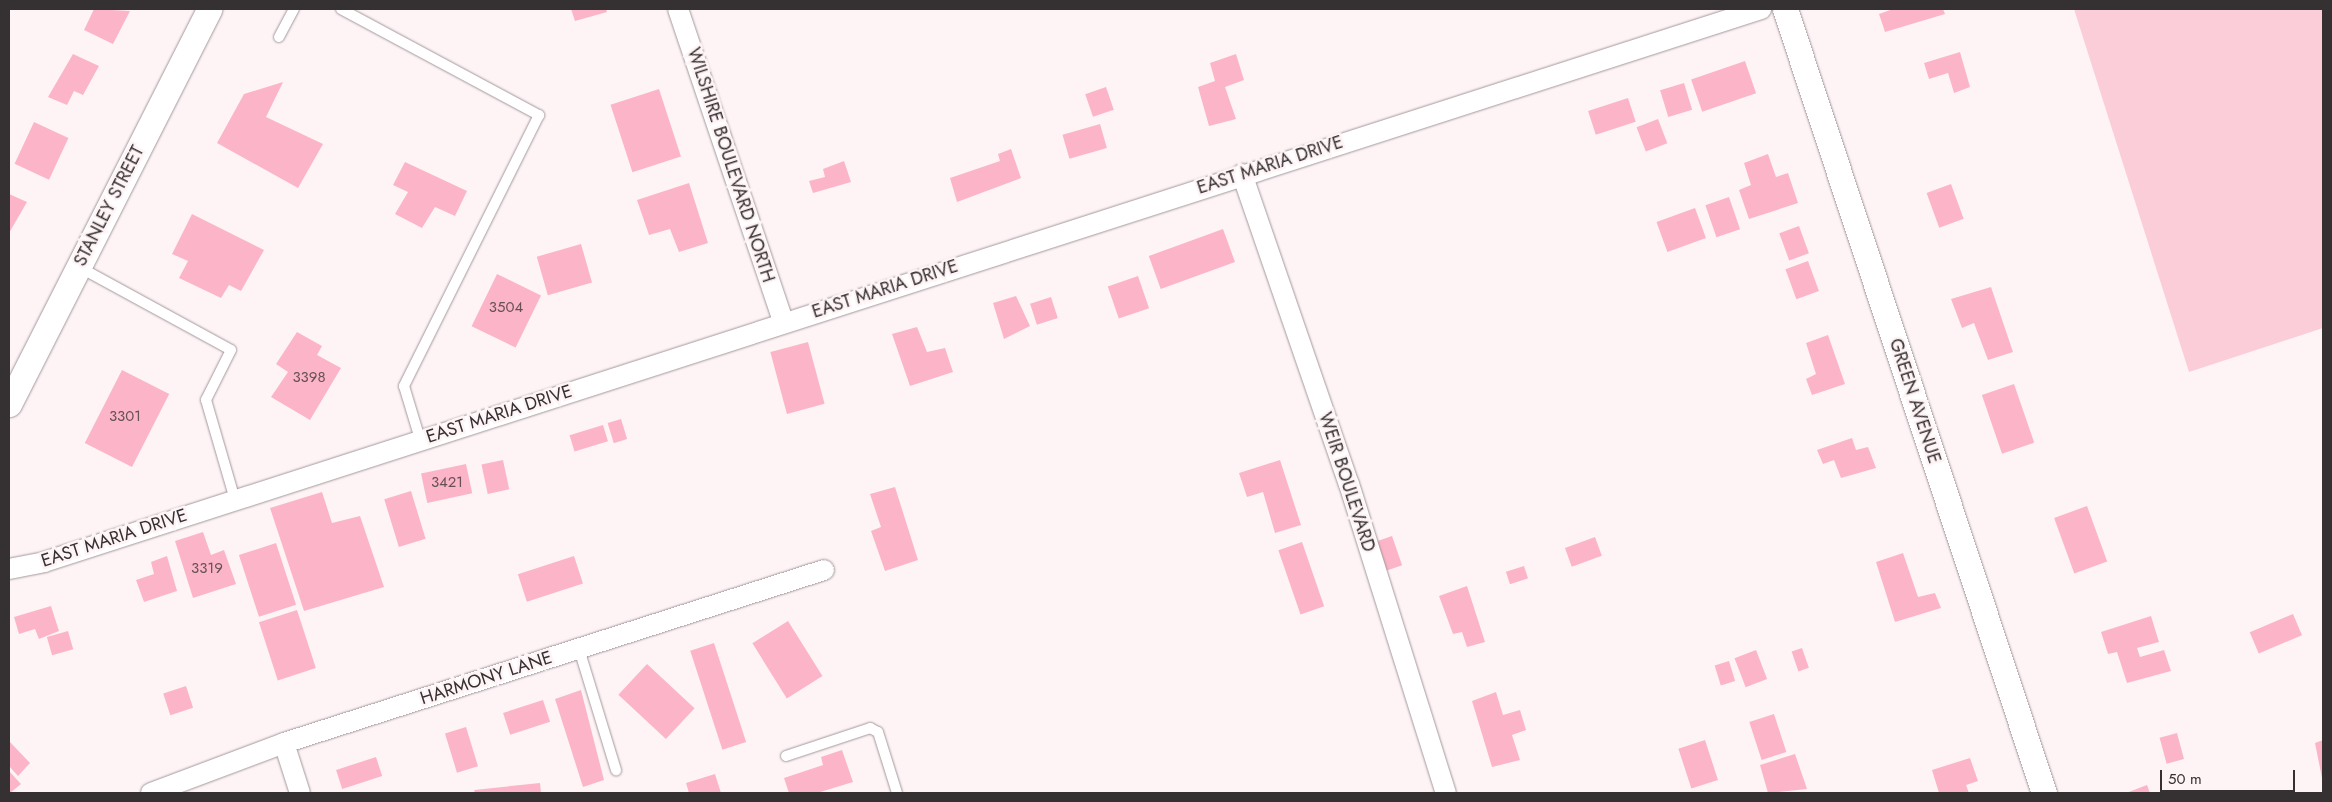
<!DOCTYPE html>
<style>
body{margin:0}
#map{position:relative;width:2332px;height:802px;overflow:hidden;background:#fef4f6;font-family:Jost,sans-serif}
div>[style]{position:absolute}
.green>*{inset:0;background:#fbcdd8}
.building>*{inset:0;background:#fcb5c8;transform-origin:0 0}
.roads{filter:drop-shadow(0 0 1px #a3989b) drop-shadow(0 0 1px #a3989b)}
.service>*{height:10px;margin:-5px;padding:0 5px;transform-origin:5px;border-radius:5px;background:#fff}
.minor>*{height:20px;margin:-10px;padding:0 10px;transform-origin:10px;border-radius:10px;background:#fff}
.tertiary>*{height:25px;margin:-12.5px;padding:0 12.5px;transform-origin:12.5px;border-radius:12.5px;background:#fff}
span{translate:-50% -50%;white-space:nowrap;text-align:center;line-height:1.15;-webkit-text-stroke:5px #fef4f6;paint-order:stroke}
.number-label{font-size:15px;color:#675157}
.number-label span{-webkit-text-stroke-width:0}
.street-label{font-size:18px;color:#353031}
.frame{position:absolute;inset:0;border:10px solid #353031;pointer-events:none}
.scale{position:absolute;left:2160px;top:770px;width:135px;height:22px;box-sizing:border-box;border:2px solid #353031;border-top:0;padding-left:6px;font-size:15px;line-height:18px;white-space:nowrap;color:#353031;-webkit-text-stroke:4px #fef4f6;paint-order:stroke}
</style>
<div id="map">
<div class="green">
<i style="clip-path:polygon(2074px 9px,2323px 9px,2323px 328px,2189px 372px)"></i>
</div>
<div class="building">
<i style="clip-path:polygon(94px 9px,130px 11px,113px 44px,84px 30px)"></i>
<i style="clip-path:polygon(571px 9px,606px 9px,607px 12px,575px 21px)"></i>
<i style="clip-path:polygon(1893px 9px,1943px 9px,1945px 14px,1885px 32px,1879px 14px)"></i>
<i style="clip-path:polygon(1960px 52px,1970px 87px,1954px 93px,1948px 73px,1929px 79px,1924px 63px)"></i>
<i style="clip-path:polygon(73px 54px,99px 66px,83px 95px,74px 91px,67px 105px,48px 97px)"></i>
<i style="clip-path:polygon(1236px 54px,1244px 80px,1225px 87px,1236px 119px,1209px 126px,1198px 87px,1215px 81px,1210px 63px)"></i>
<i style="left:1745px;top:61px;width:34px;height:57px;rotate:71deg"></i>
<i style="clip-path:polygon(283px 82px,266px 117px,323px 144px,298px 188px,217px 143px,244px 94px)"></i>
<i style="left:1684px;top:83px;width:28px;height:25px;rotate:73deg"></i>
<i style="left:1106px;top:87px;width:24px;height:22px;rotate:71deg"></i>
<i style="left:659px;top:89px;width:71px;height:51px;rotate:72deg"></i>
<i style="left:1628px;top:98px;width:25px;height:42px;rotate:72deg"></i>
<i style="left:1658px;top:119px;width:26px;height:23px;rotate:69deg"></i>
<i style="left:34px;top:122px;width:38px;height:46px;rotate:25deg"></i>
<i style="left:1100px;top:124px;width:25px;height:39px;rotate:74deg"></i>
<i style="clip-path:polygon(1011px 149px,1021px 178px,957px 202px,950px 178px,1000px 161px,998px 154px)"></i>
<i style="clip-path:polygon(1768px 154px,1776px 177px,1788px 173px,1798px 203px,1749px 219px,1739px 190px,1751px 185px,1744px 163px)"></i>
<i style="clip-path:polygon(844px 161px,851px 182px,813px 193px,809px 181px,825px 177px,823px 169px)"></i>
<i style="clip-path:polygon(405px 162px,467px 191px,455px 216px,435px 207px,422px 228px,395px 214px,408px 192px,393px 185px)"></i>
<i style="clip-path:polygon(689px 183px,708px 243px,679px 252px,670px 229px,649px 235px,637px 200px)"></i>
<i style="left:1951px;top:184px;width:37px;height:26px;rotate:70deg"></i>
<i style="clip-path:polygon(9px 194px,27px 202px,9px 233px)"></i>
<i style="left:1729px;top:197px;width:34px;height:25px;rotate:71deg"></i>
<i style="left:1695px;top:208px;width:32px;height:41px;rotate:70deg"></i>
<i style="clip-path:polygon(192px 214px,264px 250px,241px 291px,229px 285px,221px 298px,179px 278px,188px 261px,172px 254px)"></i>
<i style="left:1799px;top:226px;width:29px;height:21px;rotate:70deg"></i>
<i style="left:1223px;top:229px;width:35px;height:79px;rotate:70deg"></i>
<i style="left:581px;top:244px;width:40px;height:46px;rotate:74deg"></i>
<i style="left:1808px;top:261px;width:32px;height:24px;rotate:70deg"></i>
<i style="left:497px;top:274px;width:49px;height:58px;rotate:26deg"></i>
<i style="left:1138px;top:276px;width:34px;height:32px;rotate:71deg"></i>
<i style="clip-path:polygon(1991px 287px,2013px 352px,1988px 360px,1974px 323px,1962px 328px,1951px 299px)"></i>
<i style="clip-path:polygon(1016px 296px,1030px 326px,1004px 339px,993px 303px)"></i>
<i style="left:1051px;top:297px;width:22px;height:22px;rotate:72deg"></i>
<i style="clip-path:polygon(917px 327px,927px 352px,945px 348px,953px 372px,910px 386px,892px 334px)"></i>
<i style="clip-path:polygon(297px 332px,322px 346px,317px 355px,341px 368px,310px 420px,271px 397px,288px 372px,276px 364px)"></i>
<i style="clip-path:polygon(1828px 335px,1845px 384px,1812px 395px,1806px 379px,1816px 374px,1806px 343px)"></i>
<i style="left:808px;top:342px;width:64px;height:39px;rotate:75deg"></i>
<i style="left:122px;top:370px;width:53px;height:82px;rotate:27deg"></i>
<i style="left:2014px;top:384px;width:62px;height:34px;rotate:71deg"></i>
<i style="left:621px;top:419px;width:21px;height:14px;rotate:73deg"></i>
<i style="left:603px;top:425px;width:17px;height:35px;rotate:73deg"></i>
<i style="clip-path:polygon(1852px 438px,1856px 450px,1868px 447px,1876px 468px,1841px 478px,1834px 460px,1823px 464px,1817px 450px)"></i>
<i style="left:503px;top:460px;width:30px;height:22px;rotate:78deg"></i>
<i style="clip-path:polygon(1280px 460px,1301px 525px,1275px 533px,1263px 492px,1247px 497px,1239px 473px)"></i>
<i style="left:466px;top:464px;width:30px;height:46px;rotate:78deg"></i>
<i style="clip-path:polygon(895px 487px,918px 560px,885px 571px,871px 531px,881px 527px,870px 494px)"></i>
<i style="left:411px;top:491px;width:50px;height:28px;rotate:73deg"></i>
<i style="clip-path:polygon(322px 492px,332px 523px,360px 516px,384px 587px,304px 611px,270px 508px)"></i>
<i style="left:2087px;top:506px;width:59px;height:35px;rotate:70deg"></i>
<i style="clip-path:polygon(203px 532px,211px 555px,224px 550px,236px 584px,193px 598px,175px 541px)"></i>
<i style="left:1392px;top:536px;width:31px;height:19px;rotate:71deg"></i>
<i style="left:1595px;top:537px;width:20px;height:32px;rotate:70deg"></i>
<i style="left:1302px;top:542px;width:68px;height:25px;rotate:71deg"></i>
<i style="left:276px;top:543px;width:65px;height:39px;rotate:72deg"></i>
<i style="clip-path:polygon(1903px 553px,1918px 597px,1935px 593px,1941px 608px,1895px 622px,1876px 562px)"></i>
<i style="clip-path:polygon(167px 556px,177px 591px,144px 602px,136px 580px,154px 574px,151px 562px)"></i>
<i style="left:574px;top:556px;width:29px;height:59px;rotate:72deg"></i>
<i style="left:1524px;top:566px;width:13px;height:19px;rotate:72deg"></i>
<i style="clip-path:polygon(1467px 586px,1485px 642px,1467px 647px,1462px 632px,1453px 634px,1439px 596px)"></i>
<i style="clip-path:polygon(51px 606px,59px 631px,39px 639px,35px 629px,19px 634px,14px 617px)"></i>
<i style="left:297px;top:610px;width:61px;height:40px;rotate:72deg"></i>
<i style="left:2293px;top:614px;width:23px;height:47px;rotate:67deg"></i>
<i style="clip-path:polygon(2151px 616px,2159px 642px,2137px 648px,2140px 657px,2164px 650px,2171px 671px,2127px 683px,2117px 652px,2108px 654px,2101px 632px)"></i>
<i style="left:788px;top:621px;width:65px;height:42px;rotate:58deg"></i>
<i style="left:68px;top:631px;width:19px;height:22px;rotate:74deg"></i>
<i style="left:714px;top:643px;width:104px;height:25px;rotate:72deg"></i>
<i style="left:1802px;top:648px;width:21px;height:11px;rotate:71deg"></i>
<i style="left:1756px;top:650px;width:31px;height:23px;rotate:69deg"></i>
<i style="left:1729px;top:661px;width:21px;height:15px;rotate:73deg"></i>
<i style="left:647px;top:664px;width:65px;height:42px;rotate:43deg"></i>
<i style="left:186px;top:686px;width:23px;height:24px;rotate:72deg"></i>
<i style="clip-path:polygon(581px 690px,604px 780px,583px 787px,555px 699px)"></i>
<i style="clip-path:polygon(1496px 692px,1503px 715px,1520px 710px,1526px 730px,1512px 735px,1520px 760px,1492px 767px,1472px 701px)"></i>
<i style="left:543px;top:700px;width:23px;height:42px;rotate:72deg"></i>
<i style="left:1774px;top:714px;width:40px;height:26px;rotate:72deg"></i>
<i style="left:466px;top:727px;width:41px;height:22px;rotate:73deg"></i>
<i style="left:2177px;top:733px;width:27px;height:18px;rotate:75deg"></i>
<i style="left:1705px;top:740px;width:42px;height:28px;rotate:72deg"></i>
<i style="clip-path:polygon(2323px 740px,2323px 778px,2322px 778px,2315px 743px)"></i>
<i style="clip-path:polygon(9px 741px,30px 763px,18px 776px,9px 766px)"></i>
<i style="clip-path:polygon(842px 750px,853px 782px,817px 793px,789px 793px,784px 778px,823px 765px,821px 757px)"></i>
<i style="clip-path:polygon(1795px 754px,1807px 789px,1768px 793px,1760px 765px)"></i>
<i style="left:376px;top:757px;width:20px;height:42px;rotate:72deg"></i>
<i style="clip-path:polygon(1970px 758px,1978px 781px,1966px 785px,1969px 793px,1939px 793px,1932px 770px)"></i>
<i style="clip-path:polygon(9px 771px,21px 784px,10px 793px,9px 793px)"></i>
<i style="clip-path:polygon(715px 774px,721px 793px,689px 793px,686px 783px)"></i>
<i style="left:540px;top:783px;width:10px;height:66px;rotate:84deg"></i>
<i style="clip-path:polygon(2147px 785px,2150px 793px,2126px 793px)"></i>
</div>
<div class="roads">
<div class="service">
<i style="left:341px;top:9px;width:225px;rotate:28.2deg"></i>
<i style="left:539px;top:115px;width:303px;rotate:116.5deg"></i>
<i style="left:404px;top:386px;width:55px;rotate:73.2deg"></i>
<i style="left:279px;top:37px;width:32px;rotate:-62deg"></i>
<i style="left:79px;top:267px;width:173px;rotate:28.6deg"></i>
<i style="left:231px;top:350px;width:56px;rotate:116.6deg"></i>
<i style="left:206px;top:400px;width:104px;rotate:73.8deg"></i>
<i style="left:579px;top:649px;width:127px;rotate:73deg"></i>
<i style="left:786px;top:756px;width:89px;rotate:-18.4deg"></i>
<i style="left:870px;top:728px;width:9px;rotate:27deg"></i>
<i style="left:878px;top:732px;width:64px;rotate:72.7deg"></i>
</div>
<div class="minor">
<i style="left:678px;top:9px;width:329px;rotate:71.4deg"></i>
<i style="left:1242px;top:174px;width:328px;rotate:71deg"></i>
<i style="left:1349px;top:484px;width:324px;rotate:72.6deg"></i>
<i style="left:9px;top:569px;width:36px;rotate:-11deg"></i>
<i style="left:44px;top:562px;width:1804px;rotate:-17.85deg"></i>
<i style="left:284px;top:743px;width:52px;rotate:72.3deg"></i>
<i style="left:151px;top:793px;width:142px;rotate:-20.6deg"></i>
<i style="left:284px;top:743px;width:567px;rotate:-17.76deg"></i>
</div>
<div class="tertiary">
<i style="left:1785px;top:9px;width:826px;rotate:71.72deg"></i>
<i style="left:9px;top:404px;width:443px;rotate:-63.1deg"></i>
</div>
</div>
<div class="number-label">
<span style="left:506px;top:308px">3504</span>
<span style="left:309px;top:378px">3398</span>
<span style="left:125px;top:417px">3301</span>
<span style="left:447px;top:483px">3421</span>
<span style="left:207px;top:569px">3319</span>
</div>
<div class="street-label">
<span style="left:731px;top:165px;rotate:72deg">WILSHIRE BOULEVARD NORTH</span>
<span style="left:1270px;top:165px;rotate:-18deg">EAST MARIA DRIVE</span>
<span style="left:109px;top:206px;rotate:-63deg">STANLEY STREET</span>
<span style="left:885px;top:289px;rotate:-18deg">EAST MARIA DRIVE</span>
<span style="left:1915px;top:401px;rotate:72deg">GREEN AVENUE</span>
<span style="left:499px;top:414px;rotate:-18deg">EAST MARIA DRIVE</span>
<span style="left:1347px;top:482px;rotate:72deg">WEIR BOULEVARD</span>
<span style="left:114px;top:538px;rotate:-18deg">EAST MARIA DRIVE</span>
<span style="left:486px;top:678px;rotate:-18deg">HARMONY LANE</span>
</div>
<div class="frame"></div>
<div class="scale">50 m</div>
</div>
